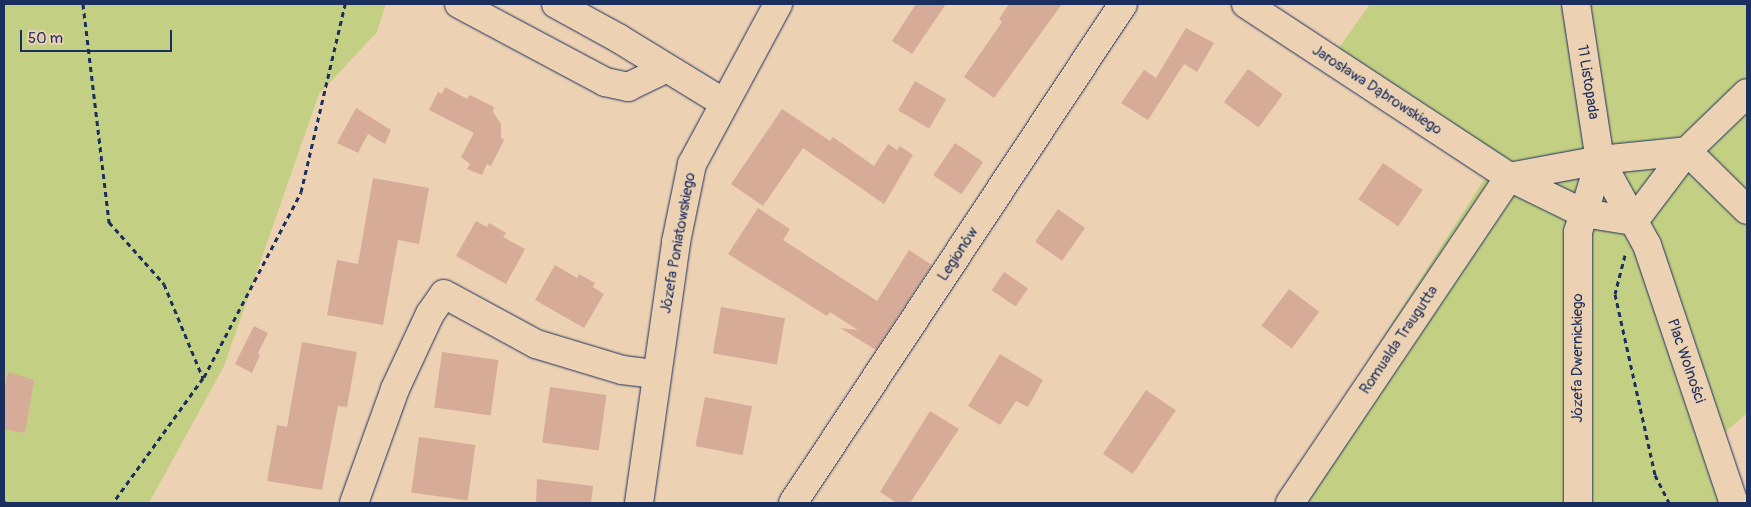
<!DOCTYPE html>
<meta charset="utf-8">
<style>
body{margin:0}
#map{position:relative;width:1751px;height:507px;overflow:hidden;background:#ecd1b3;font-family:Pangolin,sans-serif}
div>[style]{position:absolute}
.green>*{inset:0;background:#c3d084}
.building>*{inset:0;background:#d6ac99;transform-origin:0 0}
.path>*{height:3px;margin-top:-1.5px;transform-origin:0;background:repeating-linear-gradient(90deg,#1b2f5e 0 5px,transparent 0 9px)}
.roads{filter:drop-shadow(0 0 1px #1b2f5e) drop-shadow(0 0 1px #1b2f5e)}
.minor>*{height:28px;margin:-14px;padding:0 14px;transform-origin:14px;border-radius:14px;background:#ecd1b3}
span{translate:-50% -50%;white-space:nowrap;text-align:center;line-height:1.15;-webkit-text-stroke:4.5px #ecd1b3;paint-order:stroke}
.street-label{font-size:15px;color:#1b2f5e}
.frame{position:absolute;inset:0;border:5px solid #1b2f5e;pointer-events:none}
.scale{position:absolute;left:20px;top:30px;width:152px;height:22px;box-sizing:border-box;border:2px solid #1b2f5e;border-top:0;padding-left:6px;font-size:15px;line-height:18px;white-space:nowrap;color:#1b2f5e;-webkit-text-stroke:4px #ecd1b3;paint-order:stroke}
</style>
<div id="map">
<div class="green">
<i style="clip-path:polygon(4px 4px,386px 4px,377px 32px,319px 94px,224px 366px,149px 503px,4px 503px)"></i>
<i style="clip-path:polygon(1370px 4px,1747px 4px,1747px 413px,1714px 442px,1734px 503px,1277px 503px,1485px 178px,1329px 62px)"></i>
</div>
<div class="building">
<i style="clip-path:polygon(916px 4px,946px 4px,912px 54px,892px 41px)"></i>
<i style="clip-path:polygon(1009px 4px,1062px 4px,994px 98px,964px 77px,1002px 22px,999px 19px)"></i>
<i style="clip-path:polygon(1186px 28px,1214px 43px,1197px 72px,1184px 64px,1148px 120px,1121px 103px,1144px 70px,1156px 78px)"></i>
<i style="left:1248px;top:69px;width:43px;height:41px;rotate:36deg"></i>
<i style="left:915px;top:81px;width:36px;height:34px;rotate:30deg"></i>
<i style="clip-path:polygon(445px 87px,467px 99px,470px 95px,494px 107px,493px 112px,501px 124px,501px 138px,504px 140px,491px 166px,487px 164px,482px 175px,467px 169px,470px 164px,461px 157px,474px 133px,429px 110px,438px 92px,442px 94px)"></i>
<i style="clip-path:polygon(356px 108px,391px 130px,385px 144px,368px 134px,358px 153px,337px 143px)"></i>
<i style="clip-path:polygon(782px 109px,830px 141px,833px 137px,874px 166px,888px 144px,897px 150px,900px 146px,913px 155px,884px 204px,803px 148px,763px 206px,731px 184px)"></i>
<i style="left:955px;top:143px;width:34px;height:39px;rotate:34deg"></i>
<i style="left:1383px;top:163px;width:48px;height:44px;rotate:34deg"></i>
<i style="clip-path:polygon(373px 178px,429px 188px,419px 244px,398px 240px,383px 325px,327px 315px,337px 260px,358px 264px)"></i>
<i style="clip-path:polygon(758px 208px,790px 229px,783px 240px,877px 301px,909px 250px,932px 265px,876px 350px,840px 328px,858px 330px,830px 312px,827px 316px,728px 254px)"></i>
<i style="left:1058px;top:209px;width:33px;height:40px;rotate:35deg"></i>
<i style="clip-path:polygon(476px 221px,487px 227px,489px 223px,506px 233px,503px 237px,525px 249px,506px 284px,456px 256px)"></i>
<i style="clip-path:polygon(555px 265px,577px 278px,579px 274px,595px 283px,593px 287px,604px 294px,584px 328px,535px 300px)"></i>
<i style="left:1004px;top:272px;width:29px;height:22px;rotate:34deg"></i>
<i style="left:1289px;top:289px;width:38px;height:46px;rotate:37deg"></i>
<i style="left:721px;top:307px;width:65px;height:47px;rotate:10deg"></i>
<i style="clip-path:polygon(254px 326px,268px 333px,258px 353px,260px 355px,252px 373px,235px 364px)"></i>
<i style="clip-path:polygon(302px 342px,357px 352px,347px 407px,338px 406px,322px 490px,267px 481px,277px 425px,287px 427px)"></i>
<i style="left:442px;top:352px;width:57px;height:56px;rotate:8deg"></i>
<i style="clip-path:polygon(1000px 354px,1043px 380px,1028px 407px,1016px 401px,1000px 425px,968px 406px)"></i>
<i style="clip-path:polygon(8px 372px,34px 380px,25px 433px,4px 429px,4px 391px)"></i>
<i style="left:550px;top:387px;width:57px;height:56px;rotate:8deg"></i>
<i style="left:1146px;top:390px;width:36px;height:77px;rotate:34deg"></i>
<i style="left:705px;top:397px;width:48px;height:50px;rotate:11deg"></i>
<i style="clip-path:polygon(930px 411px,959px 429px,910px 503px,897px 503px,880px 492px)"></i>
<i style="left:419px;top:437px;width:57px;height:56px;rotate:8deg"></i>
<i style="clip-path:polygon(537px 479px,593px 486px,591px 503px,536px 503px)"></i>
</div>
<div class="path">
<i style="left:83px;top:4px;width:220px;rotate:83.2deg"></i>
<i style="left:109px;top:222px;width:83px;rotate:48.4deg"></i>
<i style="left:164px;top:284px;width:102px;rotate:67.5deg"></i>
<i style="left:203px;top:378px;width:154px;rotate:125.8deg"></i>
<i style="left:1625px;top:255px;width:40px;rotate:104.4deg"></i>
<i style="left:1615px;top:294px;width:185px;rotate:77.5deg"></i>
<i style="left:1655px;top:475px;width:31px;rotate:63deg"></i>
<i style="left:204px;top:377px;width:209px;rotate:-62.3deg"></i>
<i style="left:301px;top:192px;width:193px;rotate:-76.8deg"></i>
<i style="left:4px;top:502px;width:3px;rotate:18deg"></i>
</div>
<div class="roads">
<div class="minor">
<i style="left:459px;top:4px;width:166px;rotate:28.1deg"></i>
<i style="left:605px;top:82px;width:24px;rotate:12deg"></i>
<i style="left:628px;top:87px;width:43px;rotate:-26deg"></i>
<i style="left:556px;top:4px;width:71px;rotate:28.7deg"></i>
<i style="left:618px;top:38px;width:124px;rotate:31.5deg"></i>
<i style="left:1246px;top:4px;width:315px;rotate:33.3deg"></i>
<i style="left:1509px;top:177px;width:82px;rotate:25.9deg"></i>
<i style="left:1583px;top:213px;width:52px;rotate:8.9deg"></i>
<i style="left:1576px;top:4px;width:158px;rotate:81.3deg"></i>
<i style="left:1600px;top:160px;width:97px;rotate:61.1deg"></i>
<i style="left:1647px;top:245px;width:272px;rotate:71.4deg"></i>
<i style="left:1687px;top:151px;width:84px;rotate:44.5deg"></i>
<i style="left:1634px;top:221px;width:88px;rotate:-52.9deg"></i>
<i style="left:1687px;top:151px;width:83px;rotate:-44deg"></i>
<i style="left:354px;top:503px;width:121px;rotate:-70.2deg"></i>
<i style="left:395px;top:389px;width:83px;rotate:-65deg"></i>
<i style="left:430px;top:314px;width:24px;rotate:-55deg"></i>
<i style="left:444px;top:294px;width:105px;rotate:28.5deg"></i>
<i style="left:536px;top:344px;width:90px;rotate:16.8deg"></i>
<i style="left:622px;top:370px;width:34px;rotate:7deg"></i>
<i style="left:639px;top:503px;width:264px;rotate:-81.9deg"></i>
<i style="left:676px;top:242px;width:80px;rotate:-78.4deg"></i>
<i style="left:692px;top:164px;width:182px;rotate:-61.7deg"></i>
<i style="left:793px;top:503px;width:598px;rotate:-56.52deg"></i>
<i style="left:1290px;top:503px;width:393px;rotate:-56.1deg"></i>
<i style="left:1509px;top:177px;width:93px;rotate:-10.6deg"></i>
<i style="left:1600px;top:160px;width:87px;rotate:-5.9deg"></i>
<i style="left:1578px;top:503px;width:271px;rotate:-90deg"></i>
<i style="left:1578px;top:232px;width:75px;rotate:-73deg"></i>
</div>
</div>
<div class="street-label">
<span style="left:1588px;top:82px;rotate:81deg">11 Listopada</span>
<span style="left:1377px;top:90px;rotate:33deg">Jarosława Dąbrowskiego</span>
<span style="left:678px;top:243px;rotate:-80deg">Józefa Poniatowskiego</span>
<span style="left:958px;top:254px;rotate:-57deg">Legionów</span>
<span style="left:1399px;top:340px;rotate:-56deg">Romualda Traugutta</span>
<span style="left:1578px;top:358px;rotate:-90deg">Józefa Dwernickiego</span>
<span style="left:1686px;top:361px;rotate:71deg">Plac Wolności</span>
</div>
<div class="frame"></div>
<div class="scale">50 m</div>
</div>
